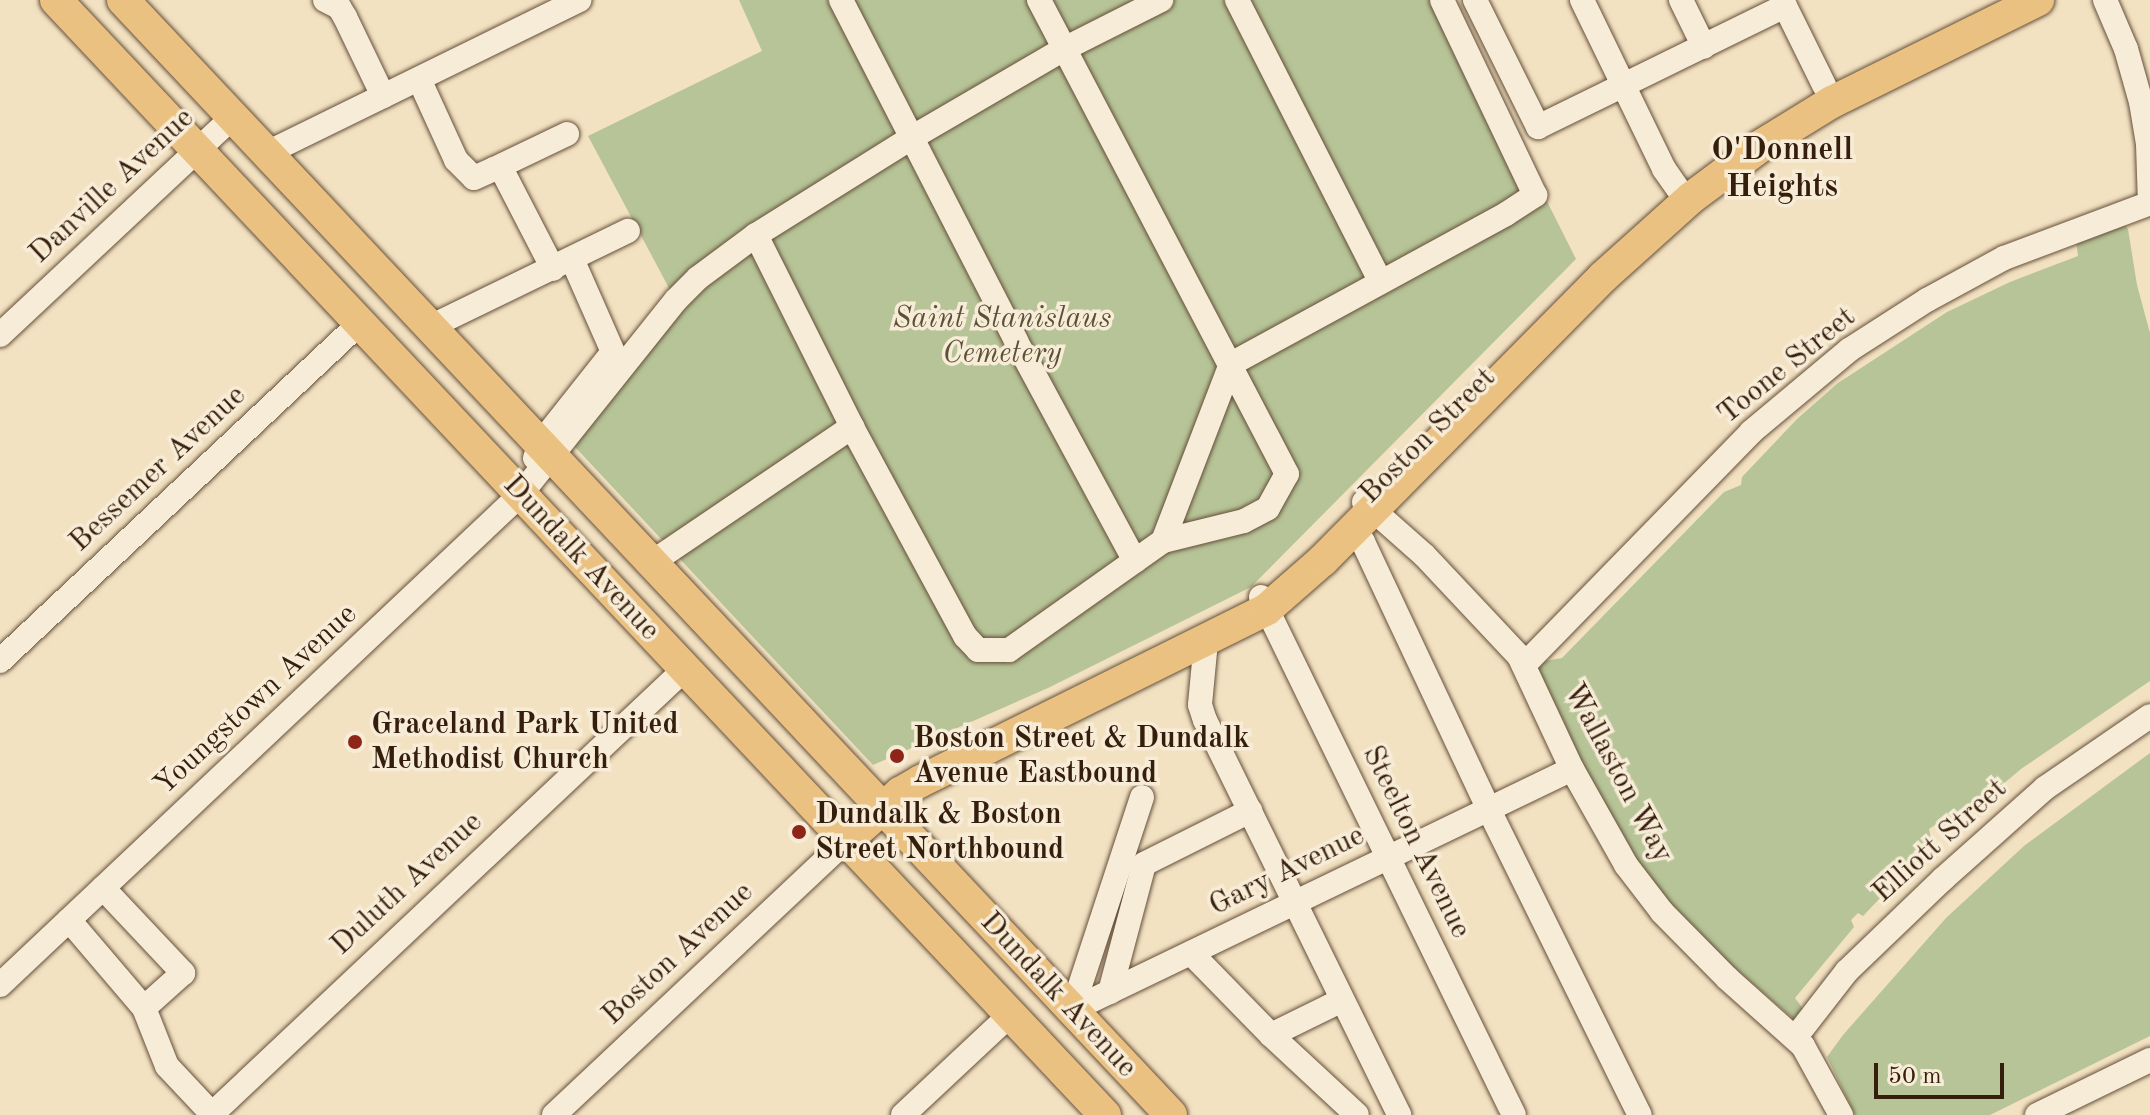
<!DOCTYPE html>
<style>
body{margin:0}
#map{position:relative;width:2150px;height:1115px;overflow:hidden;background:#f3e2c2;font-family:"Old Standard TT",serif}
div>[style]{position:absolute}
.green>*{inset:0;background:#b6c497}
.roads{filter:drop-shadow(0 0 2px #654f3a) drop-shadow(0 0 2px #654f3a)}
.minor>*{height:24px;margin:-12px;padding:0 12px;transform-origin:12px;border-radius:12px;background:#f7ecd7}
.major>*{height:32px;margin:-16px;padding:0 16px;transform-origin:16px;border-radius:16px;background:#eac181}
.dots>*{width:22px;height:22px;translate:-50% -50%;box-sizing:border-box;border:4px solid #f7ecd7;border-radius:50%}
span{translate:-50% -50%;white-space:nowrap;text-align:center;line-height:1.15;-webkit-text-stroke:7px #f7ecd7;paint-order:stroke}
.street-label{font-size:30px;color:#361e0c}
.park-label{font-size:30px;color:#5c5036;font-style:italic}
.poi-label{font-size:30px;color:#361e0c;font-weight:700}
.left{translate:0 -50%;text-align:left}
.neighbourhood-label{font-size:32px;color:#361e0c;font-weight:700}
.scale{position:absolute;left:1874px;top:1063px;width:130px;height:36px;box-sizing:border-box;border:4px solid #361e0c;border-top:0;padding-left:10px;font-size:24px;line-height:28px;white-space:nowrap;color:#361e0c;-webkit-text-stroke:6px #f7ecd7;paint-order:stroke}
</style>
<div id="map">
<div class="green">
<i style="clip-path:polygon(739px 0,1446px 0,1576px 259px,1251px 587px,1048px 688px,873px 765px,561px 432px,670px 290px,588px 136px,762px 51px)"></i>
<i style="clip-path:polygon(2123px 223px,2128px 229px,2137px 285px,2150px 333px,2150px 681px,2021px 769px,1947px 831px,1938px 823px,1929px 829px,1931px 838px,1905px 872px,1863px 916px,1858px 913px,1851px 920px,1854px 927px,1795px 998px,1804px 1010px,1796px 1021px,1684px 924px,1662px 898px,1605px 815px,1534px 663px,1562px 658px,1724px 492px,1741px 485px,1742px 477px,1797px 419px,1838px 383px,1947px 312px,2010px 282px,2078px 256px,2076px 241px)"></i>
<i style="clip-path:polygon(2150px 753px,2150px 1036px,1990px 1115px,1855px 1115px,1827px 1057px,1843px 1035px,1946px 918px,2024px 846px)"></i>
</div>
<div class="roads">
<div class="minor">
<i style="left:325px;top:0;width:16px;rotate:27deg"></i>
<i style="left:339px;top:7px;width:12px;rotate:59deg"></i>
<i style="left:345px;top:17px;width:88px;rotate:64.3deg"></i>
<i style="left:841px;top:0;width:383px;rotate:62.8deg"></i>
<i style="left:1016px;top:341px;width:250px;rotate:61.6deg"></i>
<i style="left:1237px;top:0;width:315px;rotate:63deg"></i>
<i style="left:1475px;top:0;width:142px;rotate:63.6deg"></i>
<i style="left:1538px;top:127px;width:275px;rotate:-26.1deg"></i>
<i style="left:1582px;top:0;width:188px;rotate:64.1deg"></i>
<i style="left:1664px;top:169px;width:24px;rotate:55deg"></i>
<i style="left:1681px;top:0;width:52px;rotate:63.9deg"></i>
<i style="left:1782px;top:0;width:95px;rotate:63.7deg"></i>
<i style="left:2105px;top:0;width:53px;rotate:66.8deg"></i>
<i style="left:2126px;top:49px;width:55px;rotate:74.2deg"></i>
<i style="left:2141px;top:102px;width:43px;rotate:80.5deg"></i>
<i style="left:2148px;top:144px;width:60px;rotate:88.1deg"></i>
<i style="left:419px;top:79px;width:89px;rotate:65.4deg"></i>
<i style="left:456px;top:160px;width:25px;rotate:45deg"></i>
<i style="left:474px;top:178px;width:22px;rotate:-24deg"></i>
<i style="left:494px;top:169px;width:9px;rotate:18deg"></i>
<i style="left:503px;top:172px;width:109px;rotate:62.7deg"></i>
<i style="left:267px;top:153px;width:348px;rotate:-26.1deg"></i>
<i style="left:494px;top:169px;width:81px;rotate:-25.6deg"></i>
<i style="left:756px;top:235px;width:215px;rotate:63.4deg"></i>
<i style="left:852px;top:427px;width:238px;rotate:61.6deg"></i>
<i style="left:965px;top:636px;width:19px;rotate:47deg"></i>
<i style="left:978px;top:650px;width:31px"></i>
<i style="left:1009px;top:650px;width:189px;rotate:-35.3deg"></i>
<i style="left:1163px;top:541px;width:83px;rotate:-13.9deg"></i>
<i style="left:1244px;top:521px;width:27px;rotate:-28deg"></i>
<i style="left:1268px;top:508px;width:39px;rotate:-61deg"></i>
<i style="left:1287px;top:474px;width:535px;rotate:-117.62deg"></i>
<i style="left:430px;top:327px;width:220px;rotate:-25.9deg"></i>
<i style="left:0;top:335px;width:319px;rotate:-43.1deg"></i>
<i style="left:535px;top:458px;width:15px;rotate:-70deg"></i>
<i style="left:540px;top:444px;width:117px;rotate:-51.6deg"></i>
<i style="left:613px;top:352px;width:102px;rotate:-113.8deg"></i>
<i style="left:1364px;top:502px;width:80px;rotate:41.5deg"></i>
<i style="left:1424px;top:555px;width:139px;rotate:46.8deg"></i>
<i style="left:1519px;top:656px;width:125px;rotate:64.9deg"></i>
<i style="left:1572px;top:769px;width:110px;rotate:60.6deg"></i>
<i style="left:1626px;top:865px;width:59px;rotate:52.5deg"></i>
<i style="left:1662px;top:912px;width:93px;rotate:45.4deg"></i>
<i style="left:1727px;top:978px;width:102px;rotate:41.8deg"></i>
<i style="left:1803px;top:1046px;width:79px;rotate:61.2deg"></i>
<i style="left:1353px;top:530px;width:16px;rotate:50deg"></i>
<i style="left:1363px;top:542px;width:296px;rotate:64.8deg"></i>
<i style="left:1489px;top:810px;width:340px;rotate:63.7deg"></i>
<i style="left:1163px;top:541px;width:190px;rotate:-69deg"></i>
<i style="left:1231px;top:364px;width:313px;rotate:-28.6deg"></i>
<i style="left:1506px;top:214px;width:35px;rotate:-33deg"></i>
<i style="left:1535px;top:195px;width:216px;rotate:-115.5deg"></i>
<i style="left:651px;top:563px;width:243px;rotate:-34.1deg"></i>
<i style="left:1261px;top:597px;width:576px;rotate:63.97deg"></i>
<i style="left:1206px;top:641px;width:64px;rotate:95.4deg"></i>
<i style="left:1200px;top:705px;width:16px;rotate:72deg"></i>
<i style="left:1205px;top:720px;width:440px;rotate:63.8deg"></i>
<i style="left:0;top:661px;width:494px;rotate:-43.2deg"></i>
<i style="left:1524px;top:665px;width:325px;rotate:-45.7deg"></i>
<i style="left:1751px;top:432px;width:128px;rotate:-39.9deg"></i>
<i style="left:1849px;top:350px;width:93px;rotate:-32.7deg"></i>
<i style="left:1927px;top:300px;width:88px;rotate:-28.6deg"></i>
<i style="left:2004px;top:258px;width:156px;rotate:-20.6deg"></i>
<i style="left:103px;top:888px;width:117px;rotate:46.7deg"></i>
<i style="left:183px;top:973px;width:52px;rotate:138.1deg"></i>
<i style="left:144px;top:1008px;width:62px;rotate:68.4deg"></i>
<i style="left:167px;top:1066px;width:66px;rotate:46.8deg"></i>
<i style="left:69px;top:920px;width:116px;rotate:49.6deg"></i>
<i style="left:1191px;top:953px;width:115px;rotate:45.7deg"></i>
<i style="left:1271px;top:1035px;width:117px;rotate:42.9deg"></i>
<i style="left:0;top:985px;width:716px;rotate:-43.3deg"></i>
<i style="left:521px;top:494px;width:248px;rotate:-51.4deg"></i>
<i style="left:676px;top:300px;width:31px;rotate:-45deg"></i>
<i style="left:698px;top:278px;width:72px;rotate:-36.6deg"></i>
<i style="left:756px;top:235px;width:183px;rotate:-32deg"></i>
<i style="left:911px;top:138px;width:177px;rotate:-30.2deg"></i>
<i style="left:1064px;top:49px;width:109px;rotate:-26.8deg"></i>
<i style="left:1110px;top:992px;width:132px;rotate:-75.1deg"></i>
<i style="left:1144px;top:864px;width:119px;rotate:-26.6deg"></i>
<i style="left:1072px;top:1010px;width:555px;rotate:-25.73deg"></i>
<i style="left:1072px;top:1010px;width:224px;rotate:-71.8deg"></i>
<i style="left:1271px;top:1035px;width:79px;rotate:-26.2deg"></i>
<i style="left:1795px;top:1038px;width:85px;rotate:-52.2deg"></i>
<i style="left:1847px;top:971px;width:133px;rotate:-43.8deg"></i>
<i style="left:1943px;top:879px;width:137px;rotate:-41.7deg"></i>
<i style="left:2045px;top:788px;width:127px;rotate:-34.4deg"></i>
<i style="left:211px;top:1115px;width:651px;rotate:-43.26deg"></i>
<i style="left:554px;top:1115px;width:402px;rotate:-43.2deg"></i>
<i style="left:903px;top:1115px;width:146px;rotate:-43.1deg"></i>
<i style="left:2037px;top:1115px;width:126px;rotate:-26deg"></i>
</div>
<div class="major">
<i style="left:56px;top:0;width:1531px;rotate:46.75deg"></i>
<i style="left:123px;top:0;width:1530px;rotate:46.77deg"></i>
<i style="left:847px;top:840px;width:71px;rotate:-41.6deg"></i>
<i style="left:900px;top:793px;width:24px;rotate:-30deg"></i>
<i style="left:921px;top:781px;width:386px;rotate:-26.4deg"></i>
<i style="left:1267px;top:609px;width:74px;rotate:-41.2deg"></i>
<i style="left:1323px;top:560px;width:398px;rotate:-45.3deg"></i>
<i style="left:1603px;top:277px;width:118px;rotate:-41.9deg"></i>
<i style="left:1691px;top:198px;width:89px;rotate:-36.7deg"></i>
<i style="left:1762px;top:145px;width:82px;rotate:-31.6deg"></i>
<i style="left:1832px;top:102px;width:230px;rotate:-26.3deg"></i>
</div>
</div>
<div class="dots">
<i style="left:355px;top:742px;background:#8f2418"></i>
<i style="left:897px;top:756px;background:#8f2418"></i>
<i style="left:799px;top:832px;background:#8f2418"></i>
</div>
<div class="street-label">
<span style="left:112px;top:186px;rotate:-43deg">Danville Avenue</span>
<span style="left:1787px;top:366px;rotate:-39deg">Toone Street</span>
<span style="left:1428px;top:436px;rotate:-45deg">Boston Street</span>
<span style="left:158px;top:469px;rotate:-43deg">Bessemer Avenue</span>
<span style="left:581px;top:558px;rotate:47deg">Dundalk Avenue</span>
<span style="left:256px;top:700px;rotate:-43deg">Youngstown Avenue</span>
<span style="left:1618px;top:773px;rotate:62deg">Wallaston Way</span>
<span style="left:1940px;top:841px;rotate:-42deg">Elliott Street</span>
<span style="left:1416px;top:842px;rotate:64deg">Steelton Avenue</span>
<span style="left:1287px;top:871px;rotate:-26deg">Gary Avenue</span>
<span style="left:407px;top:884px;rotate:-43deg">Duluth Avenue</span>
<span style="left:678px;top:954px;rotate:-43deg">Boston Avenue</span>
<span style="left:1058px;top:995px;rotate:47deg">Dundalk Avenue</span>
</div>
<div class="park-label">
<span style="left:1002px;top:336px">Saint Stanislaus<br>Cemetery</span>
</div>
<div class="poi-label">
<span class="left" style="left:371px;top:742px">Graceland Park United<br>Methodist Church</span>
<span class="left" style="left:913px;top:756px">Boston Street &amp; Dundalk<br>Avenue Eastbound</span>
<span class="left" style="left:815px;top:832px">Dundalk &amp; Boston<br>Street Northbound</span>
</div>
<div class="neighbourhood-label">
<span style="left:1782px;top:170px">O'Donnell<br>Heights</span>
</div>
<div class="scale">50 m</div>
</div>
